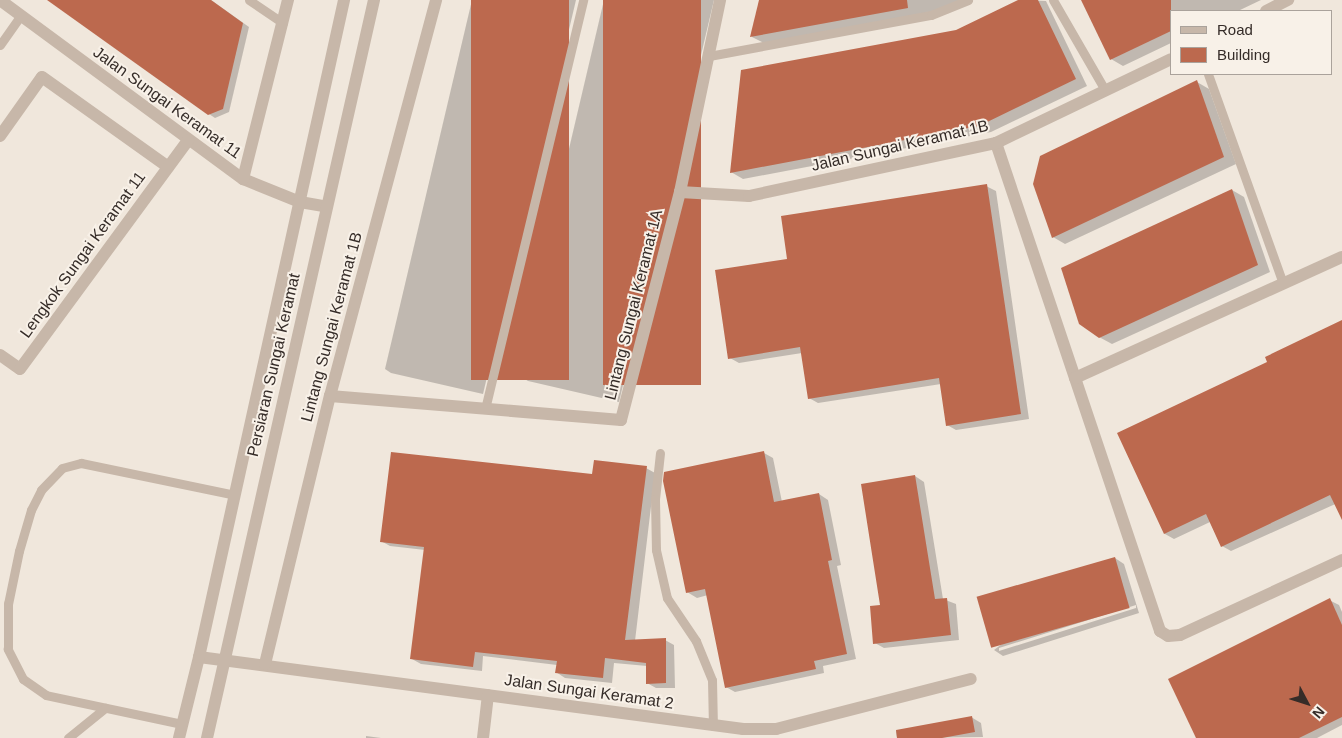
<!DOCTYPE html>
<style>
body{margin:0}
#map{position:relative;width:1342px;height:738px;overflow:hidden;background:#f0e7dc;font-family:Arial,sans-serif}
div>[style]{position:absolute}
.shadow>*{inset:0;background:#0003}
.building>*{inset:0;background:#bc694e;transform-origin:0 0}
.service>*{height:9px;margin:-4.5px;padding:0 4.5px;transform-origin:4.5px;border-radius:4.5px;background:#c7b7a9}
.minor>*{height:12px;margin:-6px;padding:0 6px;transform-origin:6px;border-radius:6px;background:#c7b7a9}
span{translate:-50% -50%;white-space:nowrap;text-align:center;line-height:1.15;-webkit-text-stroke:4px #f8f1e8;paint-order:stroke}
.street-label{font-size:16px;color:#352c28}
.legend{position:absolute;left:1170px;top:10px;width:162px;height:65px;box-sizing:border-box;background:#f8f1e8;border:1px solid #aaa29b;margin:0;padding:6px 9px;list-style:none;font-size:15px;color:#352c28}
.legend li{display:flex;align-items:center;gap:10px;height:25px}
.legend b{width:25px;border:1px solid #aaa29b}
.north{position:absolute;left:1282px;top:678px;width:50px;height:50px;-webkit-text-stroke:4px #f8f1e8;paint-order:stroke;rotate:130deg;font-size:14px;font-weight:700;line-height:20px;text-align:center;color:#352c28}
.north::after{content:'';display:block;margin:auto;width:18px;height:22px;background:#352c28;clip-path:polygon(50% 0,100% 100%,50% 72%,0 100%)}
</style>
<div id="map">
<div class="shadow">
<i style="clip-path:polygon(49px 0,211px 0,249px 27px,229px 112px,215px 118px,209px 114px)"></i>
<i style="clip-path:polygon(472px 0,576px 0,483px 394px,391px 373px,385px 369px)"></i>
<i style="clip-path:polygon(604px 0,714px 0,619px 402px,528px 381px,516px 374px)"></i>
<i style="clip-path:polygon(760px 0,970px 0,951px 9px,764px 43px,752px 37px)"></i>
<i style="clip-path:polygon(1021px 0,1046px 1px,1087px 86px,991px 132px,743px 179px,731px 172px,956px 31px)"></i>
<i style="clip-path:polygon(1082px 0,1261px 0,1238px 11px,1171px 11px,1171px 43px,1123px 66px,1111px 59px)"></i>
<i style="clip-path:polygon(1197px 82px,1209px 89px,1236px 164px,1065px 244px,1053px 237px)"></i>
<i style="clip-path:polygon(986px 186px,996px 191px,1029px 419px,956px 430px,947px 425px,941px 384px,818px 403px,809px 398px,802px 353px,739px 363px,730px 358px,789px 260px)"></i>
<i style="clip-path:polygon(1232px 190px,1244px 197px,1270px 272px,1112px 344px,1099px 337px)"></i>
<i style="clip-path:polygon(1342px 322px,1342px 501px,1231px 551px,1222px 546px,1210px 522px,1174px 539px,1165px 534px,1119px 434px,1269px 363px)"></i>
<i style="clip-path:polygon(764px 453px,773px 458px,782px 502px,819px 494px,828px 500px,841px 565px,837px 566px,856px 659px,823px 666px,824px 673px,735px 692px,726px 687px,708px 595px,697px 598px,687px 592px)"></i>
<i style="clip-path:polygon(646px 468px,655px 473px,635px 641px,665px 640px,674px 645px,675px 688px,656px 688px,647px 683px,647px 666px,614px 663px,612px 683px,565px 678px,556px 672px,557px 665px,483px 656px,482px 671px,421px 664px,412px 659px,425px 550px,390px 546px,381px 541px,593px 476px)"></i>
<i style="clip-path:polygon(915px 476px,924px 482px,943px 599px,956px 604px,959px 640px,884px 648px,875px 643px)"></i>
<i style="clip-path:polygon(evenodd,1115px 558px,1124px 564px,1139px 613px,1003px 656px,994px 650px,1115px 558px,1136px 605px,1136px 608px,999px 651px,999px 648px,1136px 605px)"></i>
<i style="clip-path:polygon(1329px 600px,1339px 605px,1342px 612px,1342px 725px,1317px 738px,1198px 738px)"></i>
<i style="clip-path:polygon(971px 717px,981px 723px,983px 737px,897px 738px,896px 731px)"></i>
<i style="clip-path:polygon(366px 736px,381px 738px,366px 738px)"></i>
</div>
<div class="building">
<i style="clip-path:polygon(47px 0,211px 0,243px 23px,223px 109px,208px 115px)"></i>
<i style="left:471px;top:0;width:98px;height:380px"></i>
<i style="left:603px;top:0;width:98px;height:385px"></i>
<i style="clip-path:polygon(759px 0,907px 0,908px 8px,750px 37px)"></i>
<i style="clip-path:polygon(1018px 0,1038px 0,1076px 79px,979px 126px,730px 173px,741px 70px,956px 30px)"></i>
<i style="clip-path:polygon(1081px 0,1171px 0,1171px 31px,1110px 60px)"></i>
<i style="clip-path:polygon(1197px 80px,1224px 157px,1052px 238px,1033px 184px,1040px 156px)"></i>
<i style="clip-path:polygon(987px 184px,1021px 414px,946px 426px,939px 378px,808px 399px,800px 347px,728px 359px,715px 270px,787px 259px,781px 216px)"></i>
<i style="clip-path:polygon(1232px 189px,1258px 265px,1099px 338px,1079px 324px,1061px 268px)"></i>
<i style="clip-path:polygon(1342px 320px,1342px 520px,1330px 495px,1221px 547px,1206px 514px,1164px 534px,1117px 433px,1267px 362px,1265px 357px)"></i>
<i style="clip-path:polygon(764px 451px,774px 502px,819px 493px,832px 560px,828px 561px,847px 654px,814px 661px,816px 669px,725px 688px,705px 589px,686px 593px,663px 481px,664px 472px)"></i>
<i style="clip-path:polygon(391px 452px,592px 474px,594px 460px,647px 466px,625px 640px,666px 638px,666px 683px,646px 684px,646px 663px,605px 658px,603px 678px,555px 673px,557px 661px,475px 652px,473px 667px,410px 659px,424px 547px,380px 542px)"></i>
<i style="clip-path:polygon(915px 475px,935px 599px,947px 598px,951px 635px,873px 644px,870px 606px,880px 605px,861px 484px)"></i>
<i style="left:1115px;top:557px;width:53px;height:144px;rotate:74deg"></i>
<i style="clip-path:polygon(1330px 598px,1342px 625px,1342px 717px,1299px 738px,1196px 738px,1168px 679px)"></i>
<i style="clip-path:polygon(972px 716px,975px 732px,942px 738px,897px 738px,896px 730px)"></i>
</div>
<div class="service">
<i style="left:249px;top:0;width:41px;rotate:34.1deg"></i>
<i style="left:1053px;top:0;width:104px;rotate:60deg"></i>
<i style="left:0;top:45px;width:35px;rotate:-55deg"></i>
<i style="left:709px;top:56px;width:226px;rotate:-10.5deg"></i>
<i style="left:931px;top:15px;width:40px;rotate:-22deg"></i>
<i style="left:1208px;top:74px;width:223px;rotate:70.3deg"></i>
<i style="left:485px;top:409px;width:421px;rotate:-76.5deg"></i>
<i style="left:660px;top:453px;width:46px;rotate:96.2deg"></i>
<i style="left:655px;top:499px;width:51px;rotate:88.9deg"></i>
<i style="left:656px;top:550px;width:49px;rotate:77.1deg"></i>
<i style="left:667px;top:598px;width:52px;rotate:56deg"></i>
<i style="left:696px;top:641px;width:42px;rotate:67.7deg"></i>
<i style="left:712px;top:680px;width:46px;rotate:88.8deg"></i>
<i style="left:182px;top:724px;width:139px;rotate:-168deg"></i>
<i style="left:46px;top:695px;width:28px;rotate:-145deg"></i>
<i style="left:23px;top:679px;width:34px;rotate:-117deg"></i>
<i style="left:8px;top:649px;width:45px;rotate:-90deg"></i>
<i style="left:8px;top:604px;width:54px;rotate:-78.3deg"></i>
<i style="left:19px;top:551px;width:43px;rotate:-73.7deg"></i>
<i style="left:31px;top:510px;width:22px;rotate:-63deg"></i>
<i style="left:41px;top:490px;width:30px;rotate:-46deg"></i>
<i style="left:62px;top:468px;width:20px;rotate:-15deg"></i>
<i style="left:81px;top:463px;width:157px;rotate:11.7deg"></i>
<i style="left:68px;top:738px;width:48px;rotate:-39deg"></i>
</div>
<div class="minor">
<i style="left:0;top:0;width:302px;rotate:36.4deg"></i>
<i style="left:243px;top:179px;width:61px;rotate:22deg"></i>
<i style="left:300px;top:202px;width:27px;rotate:10deg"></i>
<i style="left:1266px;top:11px;width:25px;rotate:-27deg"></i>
<i style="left:0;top:136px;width:72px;rotate:-54.6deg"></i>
<i style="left:42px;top:77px;width:155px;rotate:35.5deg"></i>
<i style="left:996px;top:143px;width:515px;rotate:71.42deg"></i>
<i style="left:1160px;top:631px;width:9px;rotate:32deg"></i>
<i style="left:1168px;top:636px;width:12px;rotate:-5deg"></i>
<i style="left:1180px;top:635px;width:179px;rotate:-24.8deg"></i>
<i style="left:243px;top:179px;width:185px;rotate:-75.9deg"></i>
<i style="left:680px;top:192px;width:69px;rotate:3.3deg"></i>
<i style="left:749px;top:196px;width:253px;rotate:-12.1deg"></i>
<i style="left:996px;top:143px;width:194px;rotate:-25.6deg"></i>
<i style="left:0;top:355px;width:24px;rotate:35deg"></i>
<i style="left:20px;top:369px;width:284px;rotate:-53.7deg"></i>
<i style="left:1075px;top:378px;width:293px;rotate:-24.4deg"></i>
<i style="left:330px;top:396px;width:292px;rotate:4.7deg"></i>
<i style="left:621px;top:420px;width:236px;rotate:-75.5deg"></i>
<i style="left:680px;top:192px;width:196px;rotate:-78.2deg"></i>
<i style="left:199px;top:657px;width:549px;rotate:7.54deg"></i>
<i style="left:743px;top:729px;width:33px"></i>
<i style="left:776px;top:729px;width:201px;rotate:-14.4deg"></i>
<i style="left:265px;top:664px;width:276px;rotate:-76.4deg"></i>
<i style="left:330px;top:396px;width:410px;rotate:-75deg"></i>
<i style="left:179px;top:738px;width:83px;rotate:-76.1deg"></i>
<i style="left:199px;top:657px;width:673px;rotate:-77.55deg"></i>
<i style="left:207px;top:738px;width:757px;rotate:-77.25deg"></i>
<i style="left:483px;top:738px;width:43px;rotate:-83.4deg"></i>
</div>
<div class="street-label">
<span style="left:167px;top:103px;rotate:36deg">Jalan Sungai Keramat 11</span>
<span style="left:900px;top:146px;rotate:-13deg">Jalan Sungai Keramat 1B</span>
<span style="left:83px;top:255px;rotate:-54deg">Lengkok Sungai Keramat 11</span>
<span style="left:634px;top:305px;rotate:-76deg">Lintang Sungai Keramat 1A</span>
<span style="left:332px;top:327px;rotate:-75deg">Lintang Sungai Keramat 1B</span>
<span style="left:274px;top:365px;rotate:-77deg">Persiaran Sungai Keramat</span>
<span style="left:589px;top:692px;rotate:8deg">Jalan Sungai Keramat 2</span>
</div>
<ul class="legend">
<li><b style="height:6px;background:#c7b7a9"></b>Road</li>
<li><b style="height:14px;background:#bc694e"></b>Building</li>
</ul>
<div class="north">N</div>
</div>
